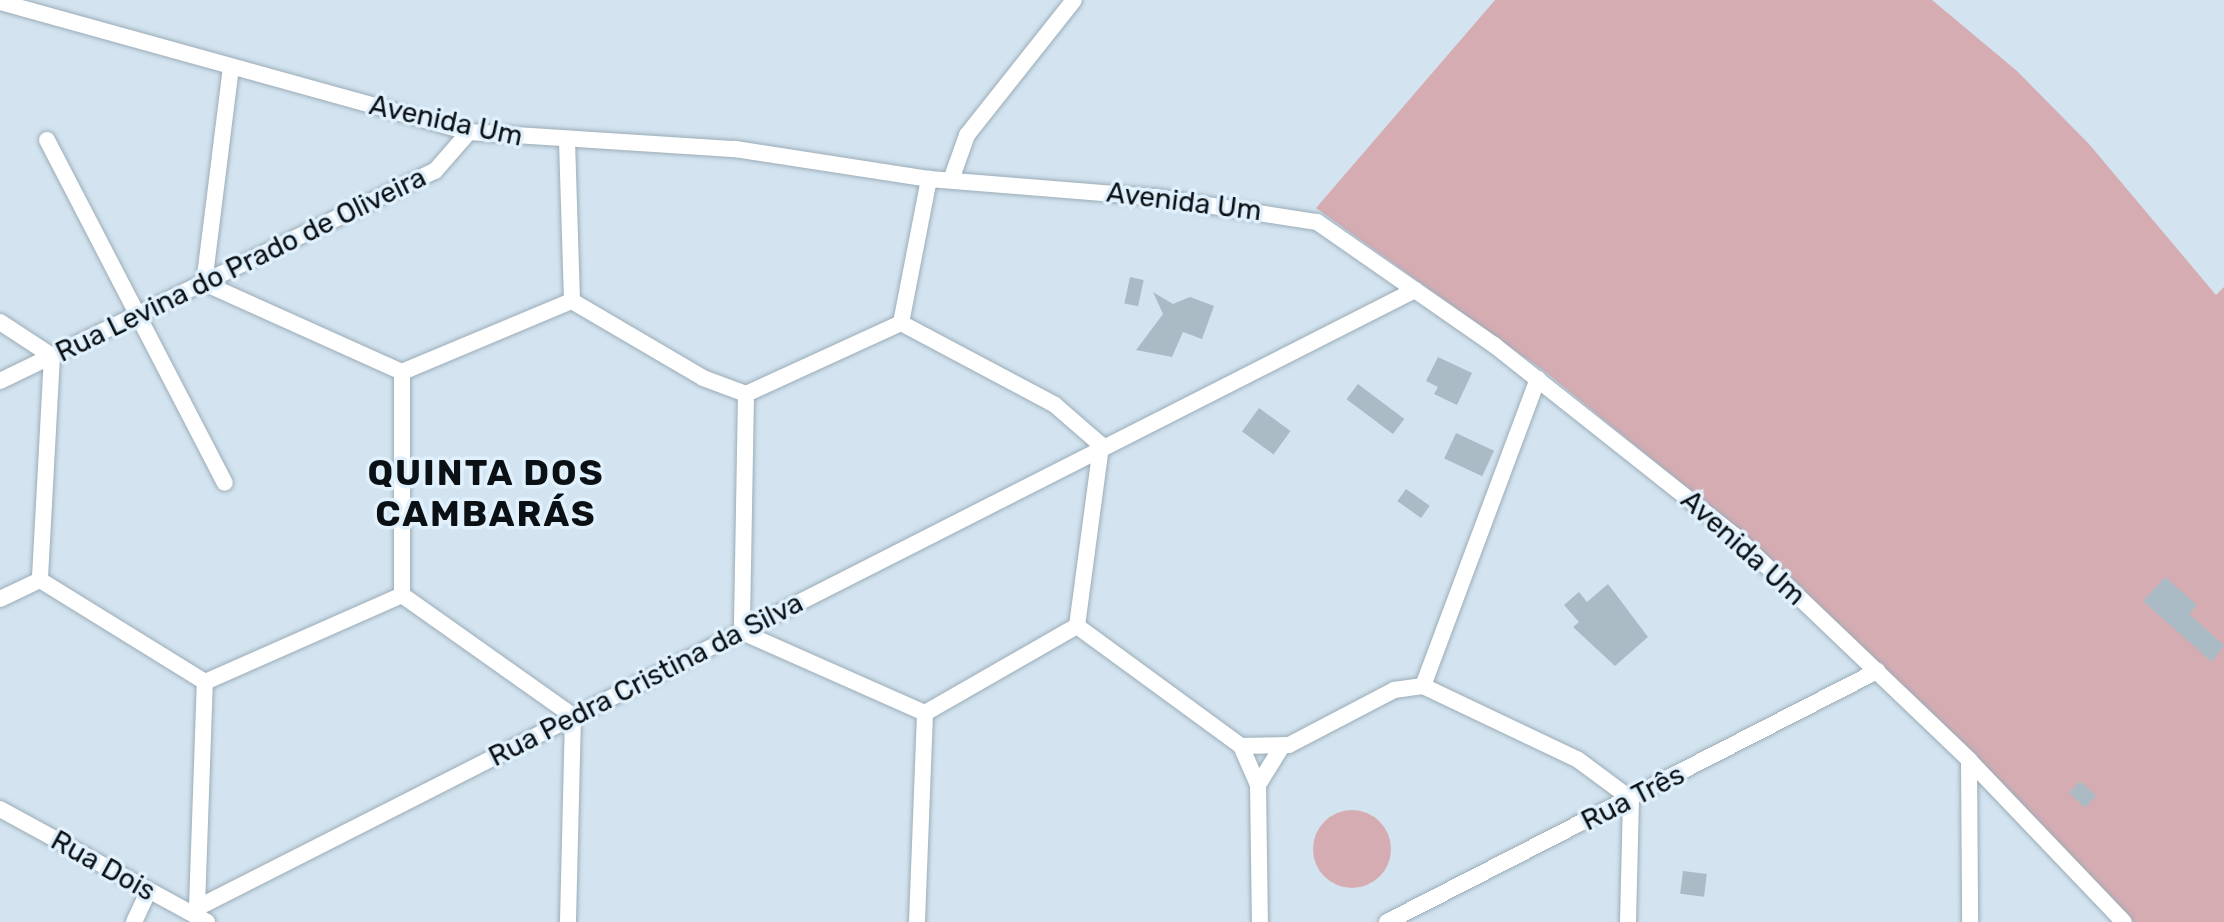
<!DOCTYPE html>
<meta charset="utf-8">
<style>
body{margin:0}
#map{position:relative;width:2224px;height:922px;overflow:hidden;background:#d3e4f0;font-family:Rubik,sans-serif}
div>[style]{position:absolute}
.green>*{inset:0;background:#d6acb3}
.round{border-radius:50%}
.building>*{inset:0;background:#aabbc6;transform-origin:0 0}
.roads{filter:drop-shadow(0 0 2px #9bacb7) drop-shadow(0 0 2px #9bacb7)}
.street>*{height:16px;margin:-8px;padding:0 8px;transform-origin:8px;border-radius:8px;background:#fff}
span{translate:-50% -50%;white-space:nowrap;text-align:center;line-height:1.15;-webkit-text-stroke:7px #e0f1fd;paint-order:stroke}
.street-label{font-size:28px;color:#0a1014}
.district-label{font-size:36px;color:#0a1014;font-weight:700;letter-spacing:2px}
</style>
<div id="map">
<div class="green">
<i style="clip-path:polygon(1495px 0,1932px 0,2017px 71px,2089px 144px,2216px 295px,2224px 287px,2224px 922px,2134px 922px,1734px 526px,1544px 371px,1316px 208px)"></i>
<i class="round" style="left:1313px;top:810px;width:78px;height:78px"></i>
</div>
<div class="building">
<i style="left:1130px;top:277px;width:14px;height:27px;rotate:12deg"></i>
<i style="clip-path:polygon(1153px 292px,1173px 304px,1190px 297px,1214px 306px,1202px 339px,1183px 332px,1172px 357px,1136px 350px,1163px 314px)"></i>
<i style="clip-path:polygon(1438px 357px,1472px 373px,1457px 405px,1434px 394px,1438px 387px,1426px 381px)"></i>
<i style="left:1358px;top:384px;width:58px;height:19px;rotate:37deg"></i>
<i style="left:1259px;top:408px;width:39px;height:29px;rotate:36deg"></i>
<i style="left:1456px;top:433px;width:42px;height:28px;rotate:25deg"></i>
<i style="left:1406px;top:489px;width:29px;height:15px;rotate:35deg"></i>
<i style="clip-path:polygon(2165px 577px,2197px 605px,2189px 614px,2224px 645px,2212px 662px,2143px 601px)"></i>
<i style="clip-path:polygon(1608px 584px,1648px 637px,1615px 666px,1573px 627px,1579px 622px,1564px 605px,1579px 592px,1587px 602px)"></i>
<i style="left:2080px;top:781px;width:22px;height:16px;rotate:43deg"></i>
<i style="left:1683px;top:871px;width:24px;height:23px;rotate:7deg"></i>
</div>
<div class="roads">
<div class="street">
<i style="left:0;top:2px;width:487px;rotate:15.5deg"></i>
<i style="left:469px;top:132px;width:267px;rotate:3.7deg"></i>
<i style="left:735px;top:149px;width:196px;rotate:8.8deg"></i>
<i style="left:929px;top:179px;width:227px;rotate:4.6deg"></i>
<i style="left:1155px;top:197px;width:164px;rotate:8.8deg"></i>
<i style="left:1317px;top:222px;width:216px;rotate:34.8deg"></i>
<i style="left:1494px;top:345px;width:308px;rotate:38.4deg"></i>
<i style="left:1735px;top:536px;width:324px;rotate:43.7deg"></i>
<i style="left:1969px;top:760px;width:224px;rotate:46.3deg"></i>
<i style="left:231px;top:67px;width:218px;rotate:97.1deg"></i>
<i style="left:204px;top:283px;width:217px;rotate:24.2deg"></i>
<i style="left:402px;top:372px;width:184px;rotate:-22.7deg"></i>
<i style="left:47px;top:140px;width:386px;rotate:62.6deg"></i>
<i style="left:567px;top:141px;width:160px;rotate:88.2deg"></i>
<i style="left:951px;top:180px;width:48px;rotate:-70.4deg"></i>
<i style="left:967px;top:135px;width:172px;rotate:-51.6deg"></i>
<i style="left:572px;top:301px;width:152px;rotate:30.4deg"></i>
<i style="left:703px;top:378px;width:46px;rotate:20.4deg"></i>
<i style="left:746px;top:394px;width:170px;rotate:-24.6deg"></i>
<i style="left:0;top:322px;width:62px;rotate:33.2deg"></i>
<i style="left:52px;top:356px;width:224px;rotate:93.1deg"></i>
<i style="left:901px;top:323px;width:174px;rotate:28deg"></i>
<i style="left:1055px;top:405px;width:61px;rotate:41deg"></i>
<i style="left:901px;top:323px;width:147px;rotate:-79deg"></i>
<i style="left:0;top:381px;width:483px;rotate:-25.8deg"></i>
<i style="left:435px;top:171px;width:52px;rotate:-48.9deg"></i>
<i style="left:746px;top:394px;width:238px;rotate:91deg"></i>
<i style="left:742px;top:632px;width:200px;rotate:23.9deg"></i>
<i style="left:40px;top:580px;width:194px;rotate:31.7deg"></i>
<i style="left:402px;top:595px;width:209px;rotate:35.3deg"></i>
<i style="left:573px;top:716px;width:206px;rotate:91.4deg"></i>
<i style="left:402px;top:595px;width:223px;rotate:-90deg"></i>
<i style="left:0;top:599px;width:44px;rotate:-25.4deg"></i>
<i style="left:1077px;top:626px;width:203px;rotate:36.2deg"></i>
<i style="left:1241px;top:746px;width:48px;rotate:-1.2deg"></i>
<i style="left:1289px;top:745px;width:119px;rotate:-27.6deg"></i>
<i style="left:1394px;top:690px;width:29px;rotate:-8deg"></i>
<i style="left:1423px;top:686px;width:170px;rotate:25.4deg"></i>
<i style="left:1577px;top:759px;width:67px;rotate:36.5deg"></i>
<i style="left:1631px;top:799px;width:123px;rotate:91.4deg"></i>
<i style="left:1077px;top:626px;width:183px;rotate:-82.4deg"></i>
<i style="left:205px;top:682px;width:215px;rotate:-23.8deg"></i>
<i style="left:1423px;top:686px;width:328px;rotate:-69.5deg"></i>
<i style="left:925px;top:713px;width:175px;rotate:-29.8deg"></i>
<i style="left:1241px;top:746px;width:43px;rotate:66.4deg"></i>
<i style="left:1258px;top:785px;width:137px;rotate:89.2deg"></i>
<i style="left:1969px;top:760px;width:162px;rotate:89.6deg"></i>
<i style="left:1258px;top:785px;width:44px;rotate:-58.1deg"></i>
<i style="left:0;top:809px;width:236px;rotate:28.6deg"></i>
<i style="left:197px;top:907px;width:225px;rotate:-88deg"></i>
<i style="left:189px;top:912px;width:1375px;rotate:-26.9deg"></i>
<i style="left:134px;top:922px;width:35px;rotate:-65deg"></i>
<i style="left:917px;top:922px;width:209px;rotate:-87.8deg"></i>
<i style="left:1387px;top:922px;width:551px;rotate:-27.12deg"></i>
</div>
</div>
<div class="street-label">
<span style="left:446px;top:121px;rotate:12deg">Avenida Um</span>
<span style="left:1184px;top:202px;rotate:7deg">Avenida Um</span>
<span style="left:241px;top:265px;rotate:-26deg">Rua Levina do Prado de Oliveira</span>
<span style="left:1743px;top:548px;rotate:42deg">Avenida Um</span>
<span style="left:646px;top:680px;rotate:-27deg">Rua Pedra Cristina da Silva</span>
<span style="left:1633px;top:798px;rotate:-27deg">Rua Três</span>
<span style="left:103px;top:866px;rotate:29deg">Rua Dois</span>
</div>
<div class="district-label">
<span style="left:486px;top:493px">QUINTA DOS<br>CAMBARÁS</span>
</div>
</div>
